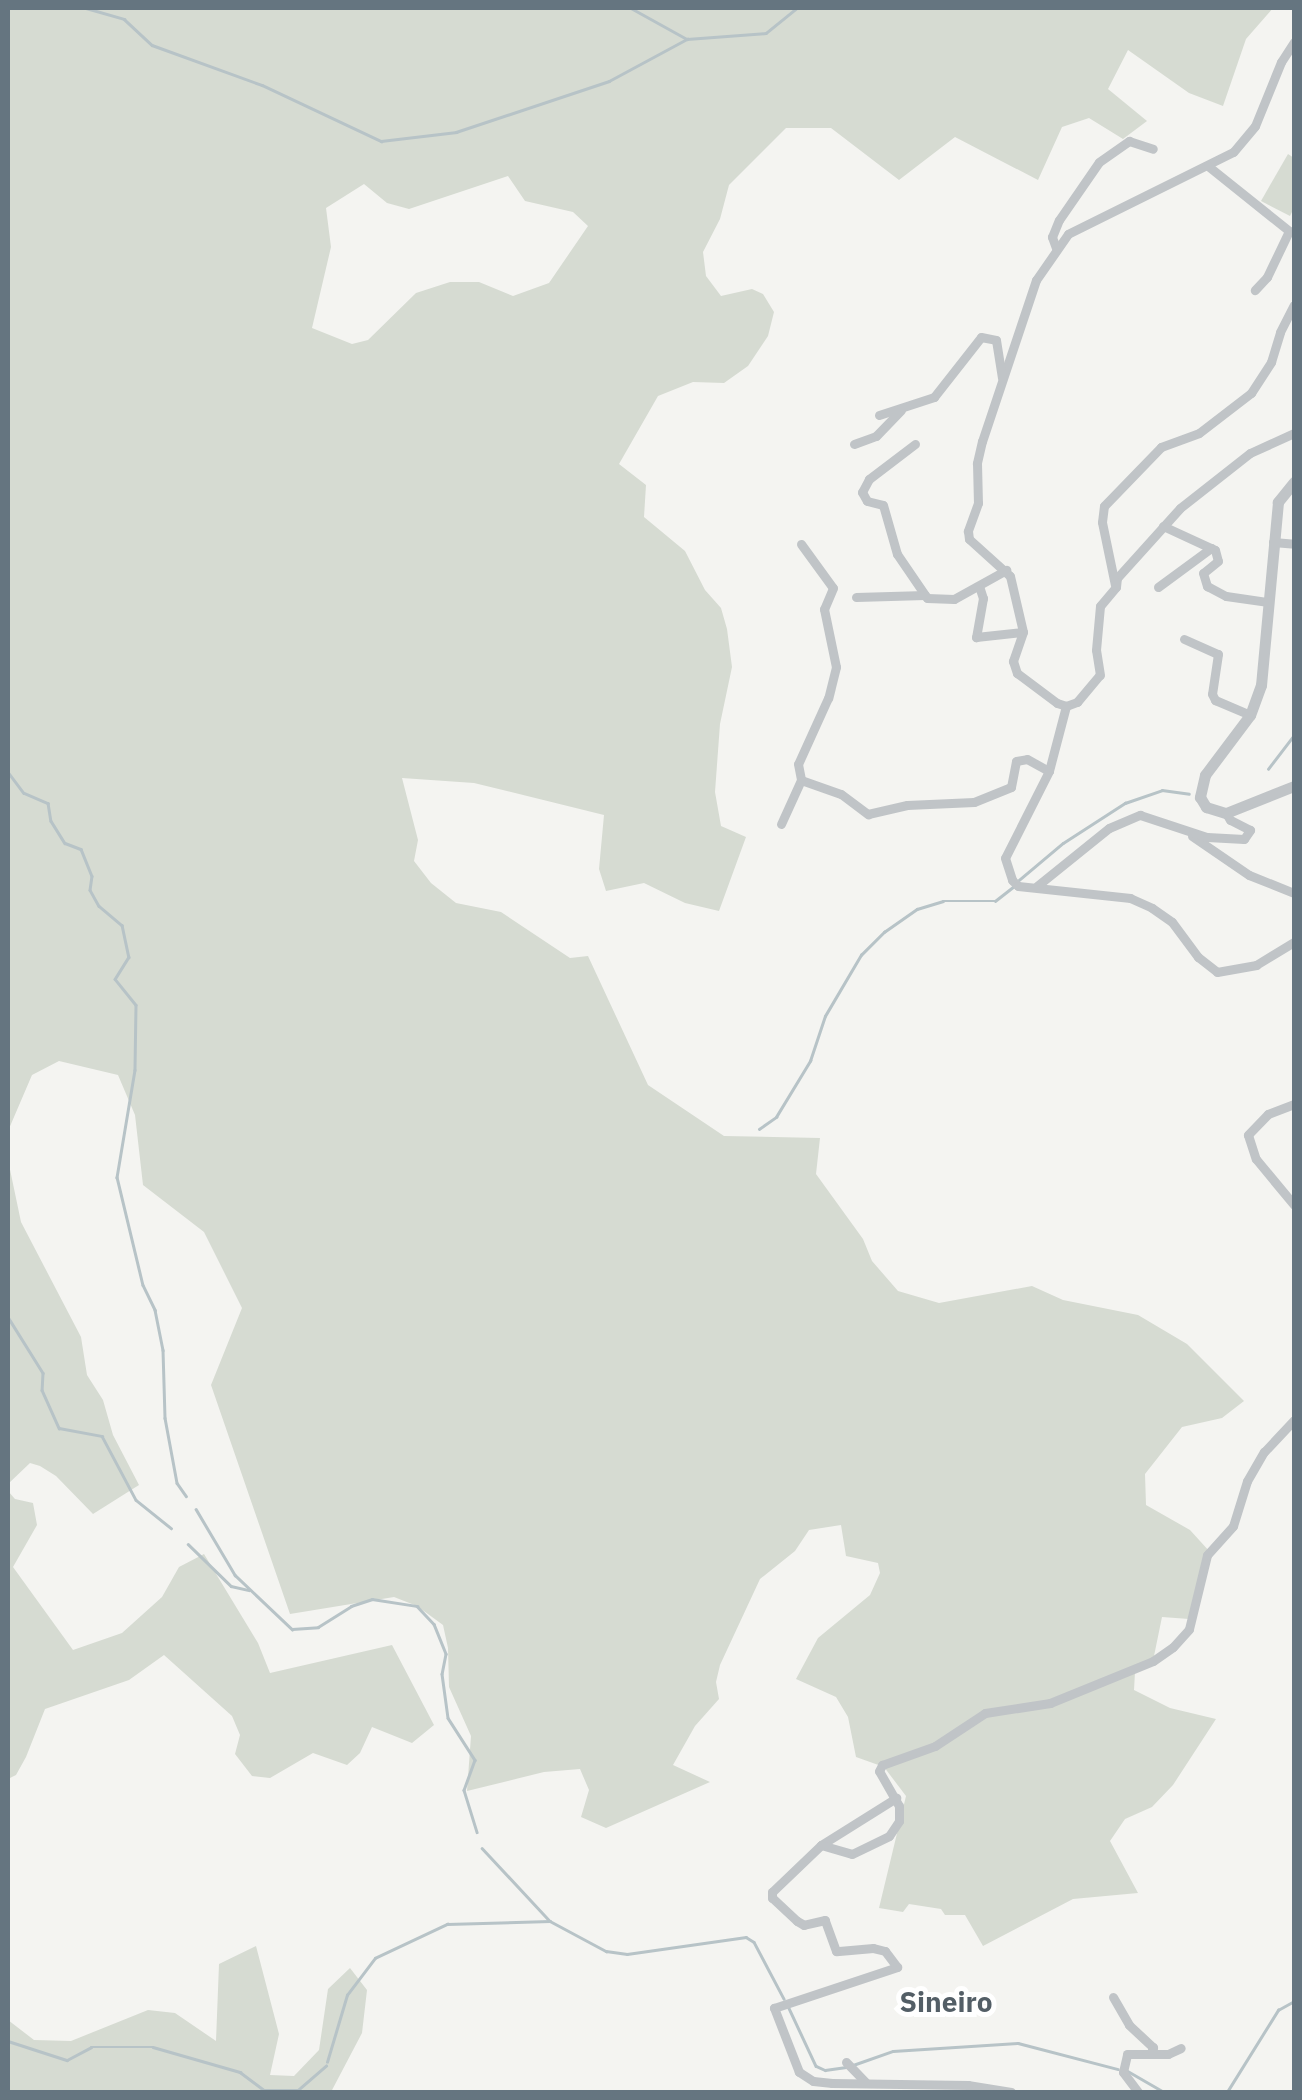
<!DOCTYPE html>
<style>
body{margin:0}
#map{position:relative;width:1302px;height:2100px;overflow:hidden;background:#f4f4f1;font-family:"IBM Plex Sans",sans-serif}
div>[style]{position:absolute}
.green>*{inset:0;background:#d6dbd2}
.stream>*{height:2.5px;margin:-1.25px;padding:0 1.25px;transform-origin:1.25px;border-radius:1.25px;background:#b7c3c7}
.minor>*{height:9px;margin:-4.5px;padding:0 4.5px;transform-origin:4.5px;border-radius:4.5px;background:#c0c4c7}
.tertiary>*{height:11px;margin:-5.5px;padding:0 5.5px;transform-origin:5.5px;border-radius:5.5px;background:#c0c4c7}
span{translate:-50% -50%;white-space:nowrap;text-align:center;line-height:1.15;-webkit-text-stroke:10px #fff;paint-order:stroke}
.neighbourhood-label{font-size:28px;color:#535e66;font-weight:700}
.frame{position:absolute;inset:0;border:10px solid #657580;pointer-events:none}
</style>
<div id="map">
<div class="green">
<i style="clip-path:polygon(evenodd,8px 8px,1273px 8px,1246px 39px,1223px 106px,1189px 93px,1128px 50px,1108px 89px,1147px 121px,1123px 139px,1089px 118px,1062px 127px,1038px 180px,955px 137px,899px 180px,831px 128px,786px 128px,729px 185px,720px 219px,703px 252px,706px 276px,721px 296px,752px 289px,763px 294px,774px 312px,768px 336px,748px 366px,724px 383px,693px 382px,658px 396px,619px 464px,646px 485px,644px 517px,685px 551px,705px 590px,721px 608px,727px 629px,732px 667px,720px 724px,715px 792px,721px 826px,746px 837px,719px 911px,685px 903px,644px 883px,606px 891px,599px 869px,604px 815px,474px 783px,402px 778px,418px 840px,414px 861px,431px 883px,456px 903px,501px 912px,570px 958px,588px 956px,648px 1085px,724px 1136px,820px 1138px,816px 1174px,863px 1239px,872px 1261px,898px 1291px,939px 1303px,1032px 1286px,1063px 1300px,1138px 1315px,1187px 1344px,1244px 1401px,1222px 1418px,1182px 1427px,1145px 1474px,1146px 1505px,1190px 1530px,1210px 1552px,1189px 1619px,1162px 1617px,1154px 1656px,1135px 1672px,1134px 1690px,1170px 1708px,1216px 1719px,1173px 1785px,1152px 1807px,1125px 1819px,1110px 1841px,1138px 1893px,1073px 1899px,983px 1946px,965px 1915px,945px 1915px,941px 1909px,909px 1904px,903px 1912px,879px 1908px,906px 1796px,884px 1767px,856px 1757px,848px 1717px,836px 1697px,796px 1679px,818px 1638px,870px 1595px,880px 1573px,878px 1563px,846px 1556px,841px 1525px,809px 1530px,795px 1551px,760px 1579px,720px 1665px,716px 1682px,719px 1699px,695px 1726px,673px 1765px,710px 1782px,606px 1828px,581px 1817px,589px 1790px,580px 1769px,544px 1772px,467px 1791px,471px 1736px,449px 1687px,448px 1648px,443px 1625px,417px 1606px,394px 1597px,290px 1614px,211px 1385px,242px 1308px,204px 1232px,143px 1185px,135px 1115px,118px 1075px,59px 1061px,32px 1075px,8px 1131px,8px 8px,508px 176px,525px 201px,573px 212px,588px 226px,549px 283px,513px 296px,479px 282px,450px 282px,416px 293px,368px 340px,352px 344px,312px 328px,331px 247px,326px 208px,364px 184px,387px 203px,409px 209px,508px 176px)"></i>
<i style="clip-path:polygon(1288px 154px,1294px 158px,1294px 208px,1290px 216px,1261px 201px)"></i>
<i style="clip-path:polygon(8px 1160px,21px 1222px,81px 1337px,87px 1375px,103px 1400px,113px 1435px,139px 1485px,93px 1514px,56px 1476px,40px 1466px,30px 1463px,8px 1484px)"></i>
<i style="clip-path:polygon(8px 1491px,15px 1499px,33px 1503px,37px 1525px,13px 1567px,73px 1650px,122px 1633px,162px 1597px,179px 1567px,204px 1554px,258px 1643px,270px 1673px,392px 1645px,434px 1725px,412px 1743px,372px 1727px,360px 1753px,347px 1765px,313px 1753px,270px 1778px,252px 1776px,235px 1754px,240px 1735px,232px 1716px,164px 1655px,129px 1680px,45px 1709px,26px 1757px,16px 1775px,8px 1779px)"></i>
<i style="clip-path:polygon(256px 1946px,279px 2034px,270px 2075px,294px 2076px,319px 2050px,328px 1989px,350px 1968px,367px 1990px,362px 2033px,331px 2092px,8px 2092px,8px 2020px,34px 2040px,71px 2041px,148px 2010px,175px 2013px,216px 2041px,219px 1964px)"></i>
</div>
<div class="stream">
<i style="left:86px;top:8px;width:40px;rotate:16deg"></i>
<i style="left:124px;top:19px;width:38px;rotate:43deg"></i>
<i style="left:152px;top:45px;width:117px;rotate:20deg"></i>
<i style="left:262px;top:85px;width:132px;rotate:25.2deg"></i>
<i style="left:381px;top:141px;width:76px;rotate:-6.8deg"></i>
<i style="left:456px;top:132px;width:161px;rotate:-18.4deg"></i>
<i style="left:609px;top:81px;width:89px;rotate:-28.3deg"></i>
<i style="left:631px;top:8px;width:64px;rotate:29deg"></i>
<i style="left:687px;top:39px;width:79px;rotate:-4.3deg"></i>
<i style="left:766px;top:33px;width:40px;rotate:-39deg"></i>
<i style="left:1268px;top:769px;width:43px;rotate:-52.6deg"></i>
<i style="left:8px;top:772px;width:26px;rotate:53deg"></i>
<i style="left:24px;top:793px;width:26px;rotate:23deg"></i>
<i style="left:48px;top:803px;width:18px;rotate:81deg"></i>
<i style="left:51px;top:821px;width:26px;rotate:58deg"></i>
<i style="left:65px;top:843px;width:17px;rotate:21deg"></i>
<i style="left:81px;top:849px;width:29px;rotate:68deg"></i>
<i style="left:92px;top:876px;width:14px;rotate:98deg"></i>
<i style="left:90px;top:890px;width:18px;rotate:61deg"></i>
<i style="left:99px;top:906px;width:30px;rotate:40deg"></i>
<i style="left:122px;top:925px;width:33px;rotate:78deg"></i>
<i style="left:129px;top:957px;width:26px;rotate:122deg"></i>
<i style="left:115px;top:979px;width:33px;rotate:51deg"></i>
<i style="left:136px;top:1005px;width:65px;rotate:90.9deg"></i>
<i style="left:135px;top:1070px;width:109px;rotate:99.5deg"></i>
<i style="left:117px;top:1177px;width:111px;rotate:76.5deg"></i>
<i style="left:143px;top:1285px;width:28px;rotate:64deg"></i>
<i style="left:155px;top:1310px;width:41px;rotate:78.7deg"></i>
<i style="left:163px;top:1350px;width:68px;rotate:88.3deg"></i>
<i style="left:165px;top:1418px;width:66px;rotate:79.5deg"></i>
<i style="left:177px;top:1483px;width:16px;rotate:55deg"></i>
<i style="left:1019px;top:880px;width:57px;rotate:-40.1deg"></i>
<i style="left:1063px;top:843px;width:74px;rotate:-32.8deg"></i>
<i style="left:1125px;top:803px;width:39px;rotate:-19deg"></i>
<i style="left:1162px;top:790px;width:27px;rotate:8deg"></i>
<i style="left:759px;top:1129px;width:21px;rotate:-35deg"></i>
<i style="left:776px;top:1117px;width:66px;rotate:-58.7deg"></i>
<i style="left:810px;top:1061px;width:47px;rotate:-71.6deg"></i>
<i style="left:825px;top:1016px;width:71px;rotate:-59.5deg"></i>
<i style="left:861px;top:955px;width:33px;rotate:-45deg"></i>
<i style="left:884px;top:932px;width:40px;rotate:-34.9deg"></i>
<i style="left:917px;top:909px;width:27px;rotate:-17deg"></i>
<i style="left:943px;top:901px;width:52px"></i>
<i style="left:995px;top:901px;width:23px;rotate:-38deg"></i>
<i style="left:8px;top:1317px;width:66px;rotate:58deg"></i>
<i style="left:43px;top:1373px;width:17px;rotate:93deg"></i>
<i style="left:42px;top:1390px;width:42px;rotate:65.9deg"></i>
<i style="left:59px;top:1428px;width:44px;rotate:10.5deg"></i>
<i style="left:102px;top:1436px;width:72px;rotate:62deg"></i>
<i style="left:136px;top:1500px;width:45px;rotate:38.7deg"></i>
<i style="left:196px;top:1509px;width:77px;rotate:59.4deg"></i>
<i style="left:235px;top:1575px;width:79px;rotate:43.5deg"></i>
<i style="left:292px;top:1629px;width:26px;rotate:-4deg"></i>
<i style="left:318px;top:1627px;width:39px;rotate:-32deg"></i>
<i style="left:351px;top:1606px;width:22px;rotate:-18deg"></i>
<i style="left:372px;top:1599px;width:46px;rotate:8.8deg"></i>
<i style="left:417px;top:1606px;width:25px;rotate:47deg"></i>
<i style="left:434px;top:1624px;width:32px;rotate:68deg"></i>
<i style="left:446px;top:1654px;width:20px;rotate:101deg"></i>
<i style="left:442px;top:1674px;width:44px;rotate:82.2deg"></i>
<i style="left:448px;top:1718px;width:50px;rotate:57.3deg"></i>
<i style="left:475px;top:1760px;width:32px;rotate:110deg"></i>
<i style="left:464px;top:1790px;width:44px;rotate:72.8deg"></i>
<i style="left:188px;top:1544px;width:60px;rotate:44.3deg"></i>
<i style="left:231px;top:1586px;width:18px;rotate:13deg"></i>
<i style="left:482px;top:1848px;width:98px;rotate:47.1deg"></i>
<i style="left:788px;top:2006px;width:66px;rotate:65deg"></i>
<i style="left:816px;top:2066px;width:10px;rotate:24deg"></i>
<i style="left:825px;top:2070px;width:21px;rotate:-8deg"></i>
<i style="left:8px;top:2041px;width:62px;rotate:17.9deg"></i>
<i style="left:67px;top:2060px;width:27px;rotate:-28deg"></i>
<i style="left:91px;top:2047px;width:62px"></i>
<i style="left:153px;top:2047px;width:91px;rotate:16deg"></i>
<i style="left:240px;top:2072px;width:30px;rotate:37deg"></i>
<i style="left:264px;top:2090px;width:34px"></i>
<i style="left:298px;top:2090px;width:37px;rotate:-41deg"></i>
<i style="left:327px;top:2062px;width:70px;rotate:-73.4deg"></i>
<i style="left:347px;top:1995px;width:46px;rotate:-52.9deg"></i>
<i style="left:375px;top:1958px;width:80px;rotate:-25.3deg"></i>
<i style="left:447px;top:1924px;width:103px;rotate:-1.7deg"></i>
<i style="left:550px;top:1921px;width:64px;rotate:28.2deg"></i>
<i style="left:606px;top:1951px;width:21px;rotate:8deg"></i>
<i style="left:627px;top:1954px;width:120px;rotate:-8.1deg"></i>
<i style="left:746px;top:1937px;width:9px;rotate:32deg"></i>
<i style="left:754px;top:1942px;width:64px;rotate:62.2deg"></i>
<i style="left:853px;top:2065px;width:42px;rotate:-19.3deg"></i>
<i style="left:893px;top:2051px;width:125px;rotate:-3.7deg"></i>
<i style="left:1018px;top:2043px;width:103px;rotate:14.6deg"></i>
<i style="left:1126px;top:2070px;width:44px;rotate:30.1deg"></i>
<i style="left:1227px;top:2092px;width:97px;rotate:-58.1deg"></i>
<i style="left:1278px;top:2010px;width:18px;rotate:-29deg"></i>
</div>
<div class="minor">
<i style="left:1294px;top:42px;width:24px;rotate:123deg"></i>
<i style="left:1281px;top:62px;width:69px;rotate:112.1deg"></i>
<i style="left:1255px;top:126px;width:34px;rotate:130deg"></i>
<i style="left:1233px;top:152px;width:184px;rotate:153.6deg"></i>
<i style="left:1068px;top:234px;width:56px;rotate:124.8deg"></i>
<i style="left:1036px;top:280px;width:170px;rotate:108.5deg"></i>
<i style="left:982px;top:441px;width:23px;rotate:103deg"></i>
<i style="left:977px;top:463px;width:40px;rotate:88.6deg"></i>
<i style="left:978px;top:503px;width:30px;rotate:110deg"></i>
<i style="left:968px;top:531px;width:8px;rotate:83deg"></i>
<i style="left:969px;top:539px;width:55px;rotate:42.1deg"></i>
<i style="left:1010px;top:576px;width:57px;rotate:76.9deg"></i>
<i style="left:1023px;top:632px;width:31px;rotate:109deg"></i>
<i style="left:1013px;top:661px;width:13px;rotate:72deg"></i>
<i style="left:1017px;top:673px;width:50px;rotate:36.9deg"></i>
<i style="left:1057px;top:703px;width:9px;rotate:18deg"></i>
<i style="left:1066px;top:706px;width:12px;rotate:-20deg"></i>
<i style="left:1077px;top:702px;width:35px;rotate:-50deg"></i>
<i style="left:1100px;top:675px;width:25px;rotate:-99deg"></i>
<i style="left:1096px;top:650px;width:44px;rotate:-84.8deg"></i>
<i style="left:1100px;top:606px;width:25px;rotate:-50deg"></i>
<i style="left:1116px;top:587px;width:9px;rotate:-84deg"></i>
<i style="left:1117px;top:578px;width:94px;rotate:-48deg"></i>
<i style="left:1180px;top:508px;width:89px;rotate:-38.2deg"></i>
<i style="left:1250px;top:453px;width:48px;rotate:-24.4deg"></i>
<i style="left:1208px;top:166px;width:104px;rotate:38.7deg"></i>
<i style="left:1289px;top:231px;width:51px;rotate:115.6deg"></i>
<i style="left:1267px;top:277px;width:18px;rotate:133deg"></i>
<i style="left:1056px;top:248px;width:12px;rotate:-110deg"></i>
<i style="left:1052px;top:237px;width:18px;rotate:-68deg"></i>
<i style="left:1059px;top:220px;width:70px;rotate:-55.4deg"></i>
<i style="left:1099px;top:162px;width:37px;rotate:-35deg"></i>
<i style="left:1129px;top:141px;width:25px;rotate:18deg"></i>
<i style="left:879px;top:415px;width:58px;rotate:-18.1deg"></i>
<i style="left:934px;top:397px;width:76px;rotate:-51.9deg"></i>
<i style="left:981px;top:337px;width:15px;rotate:11deg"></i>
<i style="left:996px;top:340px;width:38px;rotate:81deg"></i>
<i style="left:854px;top:444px;width:23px;rotate:-20deg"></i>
<i style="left:876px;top:436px;width:36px;rotate:-46deg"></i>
<i style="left:915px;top:444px;width:58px;rotate:142.7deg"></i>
<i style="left:869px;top:479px;width:15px;rotate:118deg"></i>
<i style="left:862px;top:492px;width:10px;rotate:61deg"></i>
<i style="left:867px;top:501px;width:16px;rotate:14deg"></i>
<i style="left:883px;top:505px;width:51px;rotate:74.1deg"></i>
<i style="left:897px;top:554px;width:53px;rotate:55.7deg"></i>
<i style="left:927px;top:598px;width:27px;rotate:2deg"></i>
<i style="left:954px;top:599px;width:60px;rotate:-29.1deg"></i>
<i style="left:1163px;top:526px;width:57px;rotate:24.8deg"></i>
<i style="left:1215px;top:550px;width:11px;rotate:75deg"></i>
<i style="left:1218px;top:561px;width:19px;rotate:141deg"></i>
<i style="left:1203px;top:573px;width:14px;rotate:73deg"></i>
<i style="left:1207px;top:586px;width:21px;rotate:28deg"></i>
<i style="left:1226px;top:596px;width:41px;rotate:8.3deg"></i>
<i style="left:1273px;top:542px;width:21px;rotate:5deg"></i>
<i style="left:801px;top:544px;width:54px;rotate:54deg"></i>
<i style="left:833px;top:588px;width:23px;rotate:113deg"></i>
<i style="left:824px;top:609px;width:59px;rotate:78.3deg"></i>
<i style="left:836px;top:667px;width:32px;rotate:104deg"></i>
<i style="left:828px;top:698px;width:72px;rotate:114.4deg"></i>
<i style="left:798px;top:764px;width:16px;rotate:79deg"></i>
<i style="left:801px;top:780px;width:42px;rotate:19.3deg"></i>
<i style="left:841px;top:794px;width:34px;rotate:37deg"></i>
<i style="left:868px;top:814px;width:40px;rotate:-13deg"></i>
<i style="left:907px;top:805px;width:67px;rotate:-2.6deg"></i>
<i style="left:974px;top:802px;width:40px;rotate:-22deg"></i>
<i style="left:1011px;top:787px;width:26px;rotate:-79deg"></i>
<i style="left:1016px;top:761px;width:11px;rotate:-10deg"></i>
<i style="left:1027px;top:759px;width:25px;rotate:29deg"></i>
<i style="left:1115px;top:585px;width:64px;rotate:-101.7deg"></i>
<i style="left:1102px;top:522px;width:16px;rotate:-83deg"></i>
<i style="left:1104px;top:506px;width:82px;rotate:-46deg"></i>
<i style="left:1161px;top:447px;width:40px;rotate:-20.2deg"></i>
<i style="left:1199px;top:433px;width:66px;rotate:-37.6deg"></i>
<i style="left:1251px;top:393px;width:37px;rotate:-57deg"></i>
<i style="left:1271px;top:362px;width:31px;rotate:-73deg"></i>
<i style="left:1280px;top:332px;width:30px;rotate:-63deg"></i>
<i style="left:979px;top:586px;width:13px;rotate:72deg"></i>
<i style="left:983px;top:598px;width:40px;rotate:100deg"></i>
<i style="left:976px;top:637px;width:47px;rotate:-6.1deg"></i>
<i style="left:1158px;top:587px;width:66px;rotate:-36.3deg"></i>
<i style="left:856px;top:597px;width:69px;rotate:-1.7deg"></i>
<i style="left:1184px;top:639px;width:37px;rotate:24deg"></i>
<i style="left:1218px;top:654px;width:40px;rotate:98.5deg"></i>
<i style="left:1212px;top:694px;width:7px;rotate:63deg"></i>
<i style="left:1215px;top:700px;width:38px;rotate:23deg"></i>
<i style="left:1066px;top:706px;width:67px;rotate:104.7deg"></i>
<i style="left:1049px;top:771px;width:97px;rotate:116.8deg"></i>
<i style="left:1005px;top:858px;width:23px;rotate:72deg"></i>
<i style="left:1012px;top:880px;width:8px;rotate:45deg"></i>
<i style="left:1018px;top:886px;width:113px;rotate:6.1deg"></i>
<i style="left:1130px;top:898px;width:24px;rotate:24deg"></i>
<i style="left:1152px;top:908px;width:24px;rotate:35deg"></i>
<i style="left:1172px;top:922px;width:44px;rotate:53.4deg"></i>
<i style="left:1198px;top:957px;width:24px;rotate:38deg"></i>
<i style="left:1217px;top:972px;width:40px;rotate:-10deg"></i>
<i style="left:1256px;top:965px;width:44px;rotate:-31.2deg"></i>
<i style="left:781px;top:824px;width:48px;rotate:-65.6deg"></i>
<i style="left:1192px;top:836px;width:69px;rotate:34.4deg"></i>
<i style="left:1249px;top:875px;width:48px;rotate:21.8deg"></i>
<i style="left:1037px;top:886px;width:92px;rotate:-38.9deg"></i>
<i style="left:1109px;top:828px;width:34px;rotate:-23deg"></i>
<i style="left:1140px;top:815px;width:71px;rotate:18.2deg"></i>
<i style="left:1207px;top:837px;width:37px;rotate:3deg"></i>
<i style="left:1244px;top:839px;width:11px;rotate:-56deg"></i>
<i style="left:1250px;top:830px;width:22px;rotate:-153deg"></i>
<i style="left:1230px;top:820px;width:8px;rotate:-120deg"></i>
<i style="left:1294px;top:1104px;width:28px;rotate:159deg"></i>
<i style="left:1268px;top:1114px;width:29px;rotate:134deg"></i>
<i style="left:1248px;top:1135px;width:25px;rotate:72deg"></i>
<i style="left:1256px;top:1159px;width:60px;rotate:50.4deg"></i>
<i style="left:821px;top:1845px;width:89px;rotate:-32.1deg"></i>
<i style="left:1113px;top:1997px;width:32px;rotate:60deg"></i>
<i style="left:1129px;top:2025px;width:33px;rotate:43deg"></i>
<i style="left:1153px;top:2047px;width:6px;rotate:108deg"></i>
<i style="left:846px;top:2062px;width:28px;rotate:46deg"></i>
<i style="left:1011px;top:2092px;width:44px;rotate:-170.8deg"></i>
<i style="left:968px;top:2085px;width:136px;rotate:-179.2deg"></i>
<i style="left:832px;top:2083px;width:19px;rotate:-174deg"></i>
<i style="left:813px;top:2081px;width:17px;rotate:-147deg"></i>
<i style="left:799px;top:2072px;width:69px;rotate:-111.3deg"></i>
<i style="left:774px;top:2008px;width:130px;rotate:-18.4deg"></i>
<i style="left:897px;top:1967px;width:20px;rotate:-127deg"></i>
<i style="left:885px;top:1951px;width:12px;rotate:-166deg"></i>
<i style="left:873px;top:1948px;width:37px;rotate:175deg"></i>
<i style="left:836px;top:1951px;width:33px;rotate:-110deg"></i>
<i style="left:825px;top:1920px;width:22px;rotate:167deg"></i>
<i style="left:804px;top:1925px;width:8px;rotate:-150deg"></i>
<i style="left:797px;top:1921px;width:34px;rotate:-137deg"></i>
<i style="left:772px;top:1898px;width:6px;rotate:-90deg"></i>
<i style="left:772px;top:1892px;width:68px;rotate:-43.8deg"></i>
<i style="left:821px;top:1845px;width:32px;rotate:16deg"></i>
<i style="left:852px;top:1854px;width:41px;rotate:-25.9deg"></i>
<i style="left:889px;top:1836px;width:18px;rotate:-56deg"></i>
<i style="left:899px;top:1821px;width:15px;rotate:-90deg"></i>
<i style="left:899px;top:1806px;width:40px;rotate:-119.7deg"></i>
<i style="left:879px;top:1771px;width:7px;rotate:-63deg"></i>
<i style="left:882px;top:1765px;width:56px;rotate:-19.7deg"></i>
<i style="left:935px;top:1746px;width:60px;rotate:-33.4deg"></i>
<i style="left:985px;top:1713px;width:66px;rotate:-8.7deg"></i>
<i style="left:1050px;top:1703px;width:111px;rotate:-22.2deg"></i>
<i style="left:1153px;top:1661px;width:24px;rotate:-35deg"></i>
<i style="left:1173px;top:1647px;width:24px;rotate:-48deg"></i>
<i style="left:1189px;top:1629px;width:76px;rotate:-76.3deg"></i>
<i style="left:1207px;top:1555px;width:39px;rotate:-48deg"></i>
<i style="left:1233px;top:1526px;width:47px;rotate:-72.7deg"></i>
<i style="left:1247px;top:1481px;width:34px;rotate:-60deg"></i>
<i style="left:1264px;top:1452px;width:44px;rotate:-46.8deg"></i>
<i style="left:1138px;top:2092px;width:25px;rotate:-127deg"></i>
<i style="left:1123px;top:2072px;width:18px;rotate:-77deg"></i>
<i style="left:1127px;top:2054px;width:41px"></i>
<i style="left:1168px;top:2054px;width:14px;rotate:-25deg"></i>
</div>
<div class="tertiary">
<i style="left:1294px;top:482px;width:26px;rotate:129deg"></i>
<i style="left:1278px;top:502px;width:184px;rotate:95.3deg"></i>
<i style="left:1261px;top:685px;width:32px;rotate:110deg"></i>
<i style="left:1250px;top:715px;width:75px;rotate:126.9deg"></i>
<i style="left:1205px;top:775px;width:23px;rotate:103deg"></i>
<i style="left:1200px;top:797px;width:12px;rotate:59deg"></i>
<i style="left:1206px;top:807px;width:21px;rotate:17deg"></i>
<i style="left:1226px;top:813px;width:73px;rotate:-21.7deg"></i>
</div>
<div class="neighbourhood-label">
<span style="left:946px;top:2002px">Sineiro</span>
</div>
<div class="frame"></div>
</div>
